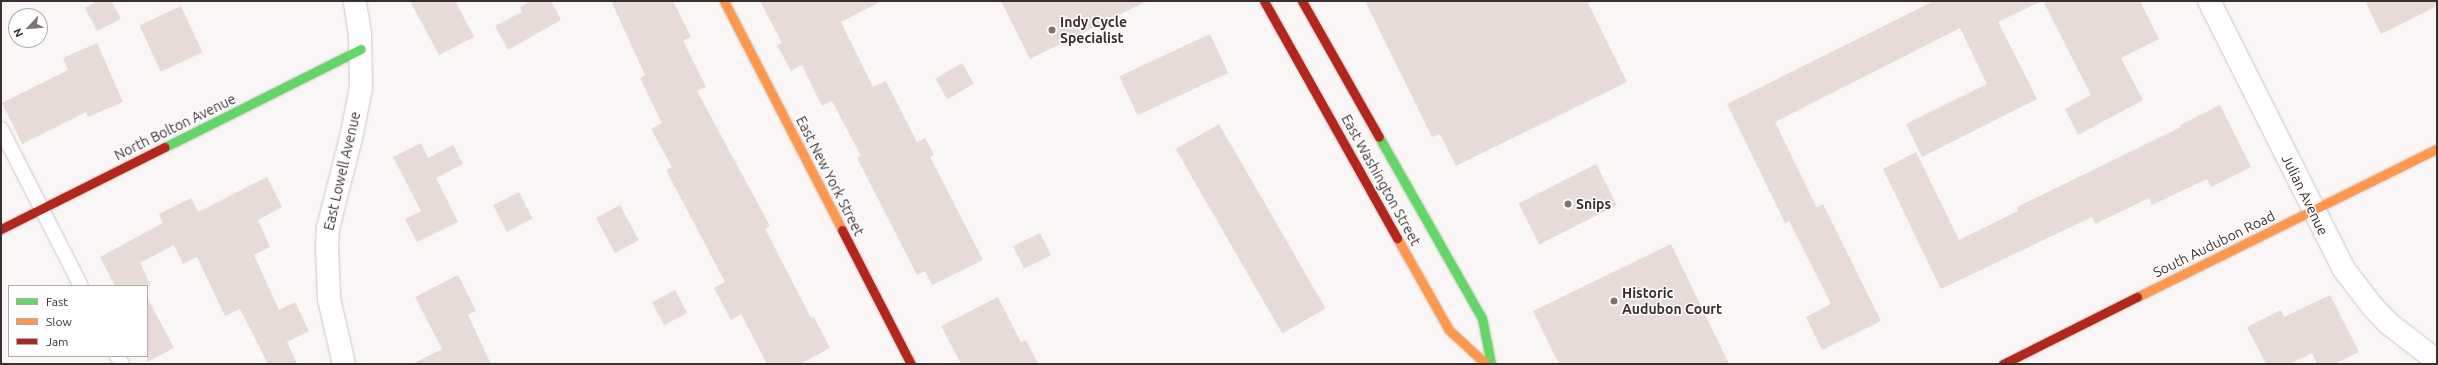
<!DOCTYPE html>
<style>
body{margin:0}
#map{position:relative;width:2438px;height:365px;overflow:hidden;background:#faf6f5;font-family:Ubuntu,sans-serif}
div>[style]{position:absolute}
.building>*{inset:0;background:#e8dad6;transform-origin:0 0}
.roads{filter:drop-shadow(0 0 1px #ccc6c4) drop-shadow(0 0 1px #ccc6c4)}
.lane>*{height:14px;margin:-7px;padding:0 7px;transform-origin:7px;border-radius:7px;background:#fefefe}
.street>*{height:22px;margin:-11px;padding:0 11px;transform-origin:11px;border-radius:11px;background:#fefefe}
.fast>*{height:9px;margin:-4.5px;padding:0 4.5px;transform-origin:4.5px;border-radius:4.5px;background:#63d668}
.slow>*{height:9px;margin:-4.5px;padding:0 4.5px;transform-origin:4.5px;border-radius:4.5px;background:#ff974d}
.jam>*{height:9px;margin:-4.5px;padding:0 4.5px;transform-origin:4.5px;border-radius:4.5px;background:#b3261e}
.dots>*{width:11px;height:11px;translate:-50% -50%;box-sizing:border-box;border:2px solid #fff;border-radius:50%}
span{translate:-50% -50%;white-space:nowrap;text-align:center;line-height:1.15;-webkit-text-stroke:3px #fff;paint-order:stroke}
.poi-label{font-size:14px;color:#3a2f2d;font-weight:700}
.left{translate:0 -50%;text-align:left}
.street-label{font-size:14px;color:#3a2f2d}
.frame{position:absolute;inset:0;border:2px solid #3a2f2d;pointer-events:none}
.legend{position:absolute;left:8px;top:285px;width:140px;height:72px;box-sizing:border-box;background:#fff;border:1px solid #b0acab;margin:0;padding:5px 7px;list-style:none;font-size:12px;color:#3a2f2d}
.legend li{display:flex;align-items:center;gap:8px;height:20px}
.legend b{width:20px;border:1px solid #b0acab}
.north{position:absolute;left:8px;top:8px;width:40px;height:40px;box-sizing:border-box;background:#fff;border:1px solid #b0acab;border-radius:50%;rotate:244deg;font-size:11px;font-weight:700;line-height:16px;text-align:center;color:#3a2f2d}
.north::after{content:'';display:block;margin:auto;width:14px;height:18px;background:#7d7573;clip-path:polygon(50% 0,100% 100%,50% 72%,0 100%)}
</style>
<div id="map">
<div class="building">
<i style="clip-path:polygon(98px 1px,111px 1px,121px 19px,97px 31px,85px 8px)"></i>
<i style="clip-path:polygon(410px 1px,455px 1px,474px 37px,439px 55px)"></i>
<i style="clip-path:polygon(531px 1px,551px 1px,561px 20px,508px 50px,495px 26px,522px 12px,520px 7px)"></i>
<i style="clip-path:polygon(611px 1px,673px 1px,691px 37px,683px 41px,706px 87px,697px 91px,770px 226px,765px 229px,811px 318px,814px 317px,830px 348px,800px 364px,767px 364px,741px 314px,731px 320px,714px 288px,725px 282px,666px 170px,672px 167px,651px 129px,662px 123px,640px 78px,645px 75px)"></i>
<i style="clip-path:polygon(760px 1px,882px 1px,841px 22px,873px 87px,886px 81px,917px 142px,925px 138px,934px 155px,930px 157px,983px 260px,932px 285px,925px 271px,917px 275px,857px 158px,861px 156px,832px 101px,822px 106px,802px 65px,791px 71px,777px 45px,782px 43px)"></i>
<i style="clip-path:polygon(1001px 1px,1147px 1px,1030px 59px)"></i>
<i style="clip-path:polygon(1365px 1px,1587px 1px,1627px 82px,1456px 166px,1440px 134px,1432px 137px)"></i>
<i style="clip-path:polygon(1934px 1px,2042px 1px,1998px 22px,2037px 99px,1922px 157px,1906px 124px,1987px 84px,1960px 28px,1775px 122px,1817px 208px,1823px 204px,1881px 321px,1822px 350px,1806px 317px,1831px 304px,1789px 221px,1785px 223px,1727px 104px)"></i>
<i style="clip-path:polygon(2043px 1px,2140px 1px,2159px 39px,2121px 58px,2143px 100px,2078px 135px,2065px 109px,2091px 95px)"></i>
<i style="clip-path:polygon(2365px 1px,2437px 1px,2437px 6px,2381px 34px)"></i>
<i style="left:181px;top:6px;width:51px;height:46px;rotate:65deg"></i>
<i style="left:1210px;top:34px;width:43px;height:100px;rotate:65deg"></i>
<i style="clip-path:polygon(97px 43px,123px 102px,88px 117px,86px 112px,22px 144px,2px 103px,68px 70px,63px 58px)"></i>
<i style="left:962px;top:63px;width:24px;height:31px;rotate:60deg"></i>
<i style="clip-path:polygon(2220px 105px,2251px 167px,2211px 187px,2207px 179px,2152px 205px,2149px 198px,2095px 224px,2092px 217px,1941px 289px,1883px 169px,1916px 152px,1959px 240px,2018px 211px,2017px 207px,2181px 127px,2180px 125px)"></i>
<i style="left:1219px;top:124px;width:213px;height:50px;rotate:60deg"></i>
<i style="clip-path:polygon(421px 143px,428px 158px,453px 145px,463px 164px,436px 178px,458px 222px,417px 242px,405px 219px,421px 211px,393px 157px)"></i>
<i style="left:1596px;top:164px;width:46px;height:87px;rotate:63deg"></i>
<i style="clip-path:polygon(267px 177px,282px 207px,258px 220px,270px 247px,254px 255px,279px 310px,295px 302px,309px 331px,287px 342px,297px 364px,268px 364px,240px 309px,225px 316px,197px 257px,183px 264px,174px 245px,140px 263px,151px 286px,115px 286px,100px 257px,163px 223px,159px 214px,191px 198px,198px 212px)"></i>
<i style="left:519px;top:192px;width:30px;height:29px;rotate:63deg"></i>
<i style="left:620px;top:205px;width:40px;height:27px;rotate:62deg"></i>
<i style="left:1040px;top:233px;width:25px;height:30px;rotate:64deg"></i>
<i style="clip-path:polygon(1671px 244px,1729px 364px,1559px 364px,1533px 311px)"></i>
<i style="clip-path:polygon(458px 275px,476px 311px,468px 315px,491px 364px,412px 364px,442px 349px,415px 297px)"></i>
<i style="left:675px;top:290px;width:26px;height:26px;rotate:62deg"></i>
<i style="clip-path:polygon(2330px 295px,2359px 352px,2335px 364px,2317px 364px,2312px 353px,2290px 364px,2266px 364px,2247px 327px,2281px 310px,2284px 317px)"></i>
<i style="clip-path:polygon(147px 297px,174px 348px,147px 362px)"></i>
<i style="clip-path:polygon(998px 297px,1021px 342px,1026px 340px,1038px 364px,961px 364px,941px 326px)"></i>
</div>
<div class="roads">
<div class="lane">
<i style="left:1px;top:129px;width:176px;rotate:63deg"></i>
<i style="left:117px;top:356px;width:9px;rotate:58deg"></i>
</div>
<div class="street">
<i style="left:2209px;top:1px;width:299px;rotate:63.3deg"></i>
<i style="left:2343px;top:268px;width:48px;rotate:52.7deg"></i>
<i style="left:2372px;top:306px;width:23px;rotate:47deg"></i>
<i style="left:2388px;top:323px;width:62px;rotate:37.8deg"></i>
<i style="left:344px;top:364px;width:67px;rotate:-103deg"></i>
<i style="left:329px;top:299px;width:53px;rotate:-92.2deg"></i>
<i style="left:327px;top:246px;width:18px;rotate:-87deg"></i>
<i style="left:328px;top:228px;width:93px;rotate:-75.7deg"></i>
<i style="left:351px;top:138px;width:51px;rotate:-78.7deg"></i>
<i style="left:361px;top:88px;width:54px;rotate:-91.1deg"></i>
<i style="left:360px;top:34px;width:33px;rotate:-99deg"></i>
</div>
<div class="fast">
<i style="left:1379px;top:137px;width:208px;rotate:60.4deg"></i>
<i style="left:1482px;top:318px;width:47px;rotate:78.9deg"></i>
<i style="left:165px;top:147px;width:219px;rotate:-26.6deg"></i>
</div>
<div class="slow">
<i style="left:724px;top:1px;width:258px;rotate:62.7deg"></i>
<i style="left:1397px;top:238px;width:106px;rotate:60.5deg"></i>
<i style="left:1449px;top:330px;width:50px;rotate:42.6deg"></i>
<i style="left:2137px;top:297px;width:335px;rotate:-26.3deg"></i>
</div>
<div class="jam">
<i style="left:1264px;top:1px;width:272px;rotate:60.7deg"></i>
<i style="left:1302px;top:1px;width:156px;rotate:60.5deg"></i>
<i style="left:1px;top:229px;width:183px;rotate:-26.6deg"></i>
<i style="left:842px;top:230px;width:151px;rotate:62.8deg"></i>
<i style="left:2003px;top:364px;width:150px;rotate:-26.6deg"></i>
</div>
</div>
<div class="dots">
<i style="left:1052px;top:30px;background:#7d7573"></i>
<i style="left:1568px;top:204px;background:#7d7573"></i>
<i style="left:1614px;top:301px;background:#7d7573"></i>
</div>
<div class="poi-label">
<span class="left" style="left:1060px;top:30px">Indy Cycle<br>Specialist</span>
<span class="left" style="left:1576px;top:204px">Snips</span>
<span class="left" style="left:1622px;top:301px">Historic<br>Audubon Court</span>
</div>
<div class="street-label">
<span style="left:175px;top:127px;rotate:-26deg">North Bolton Avenue</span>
<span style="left:342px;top:171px;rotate:-77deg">East Lowell Avenue</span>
<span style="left:830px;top:176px;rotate:63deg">East New York Street</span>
<span style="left:1381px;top:180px;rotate:61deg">East Washington Street</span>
<span style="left:2305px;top:195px;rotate:64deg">Julian Avenue</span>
<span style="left:2214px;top:244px;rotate:-26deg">South Audubon Road</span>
</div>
<div class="frame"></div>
<ul class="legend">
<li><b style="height:5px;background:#63d668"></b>Fast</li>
<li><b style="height:5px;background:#ff974d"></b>Slow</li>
<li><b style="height:5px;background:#b3261e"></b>Jam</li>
</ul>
<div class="north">N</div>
</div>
